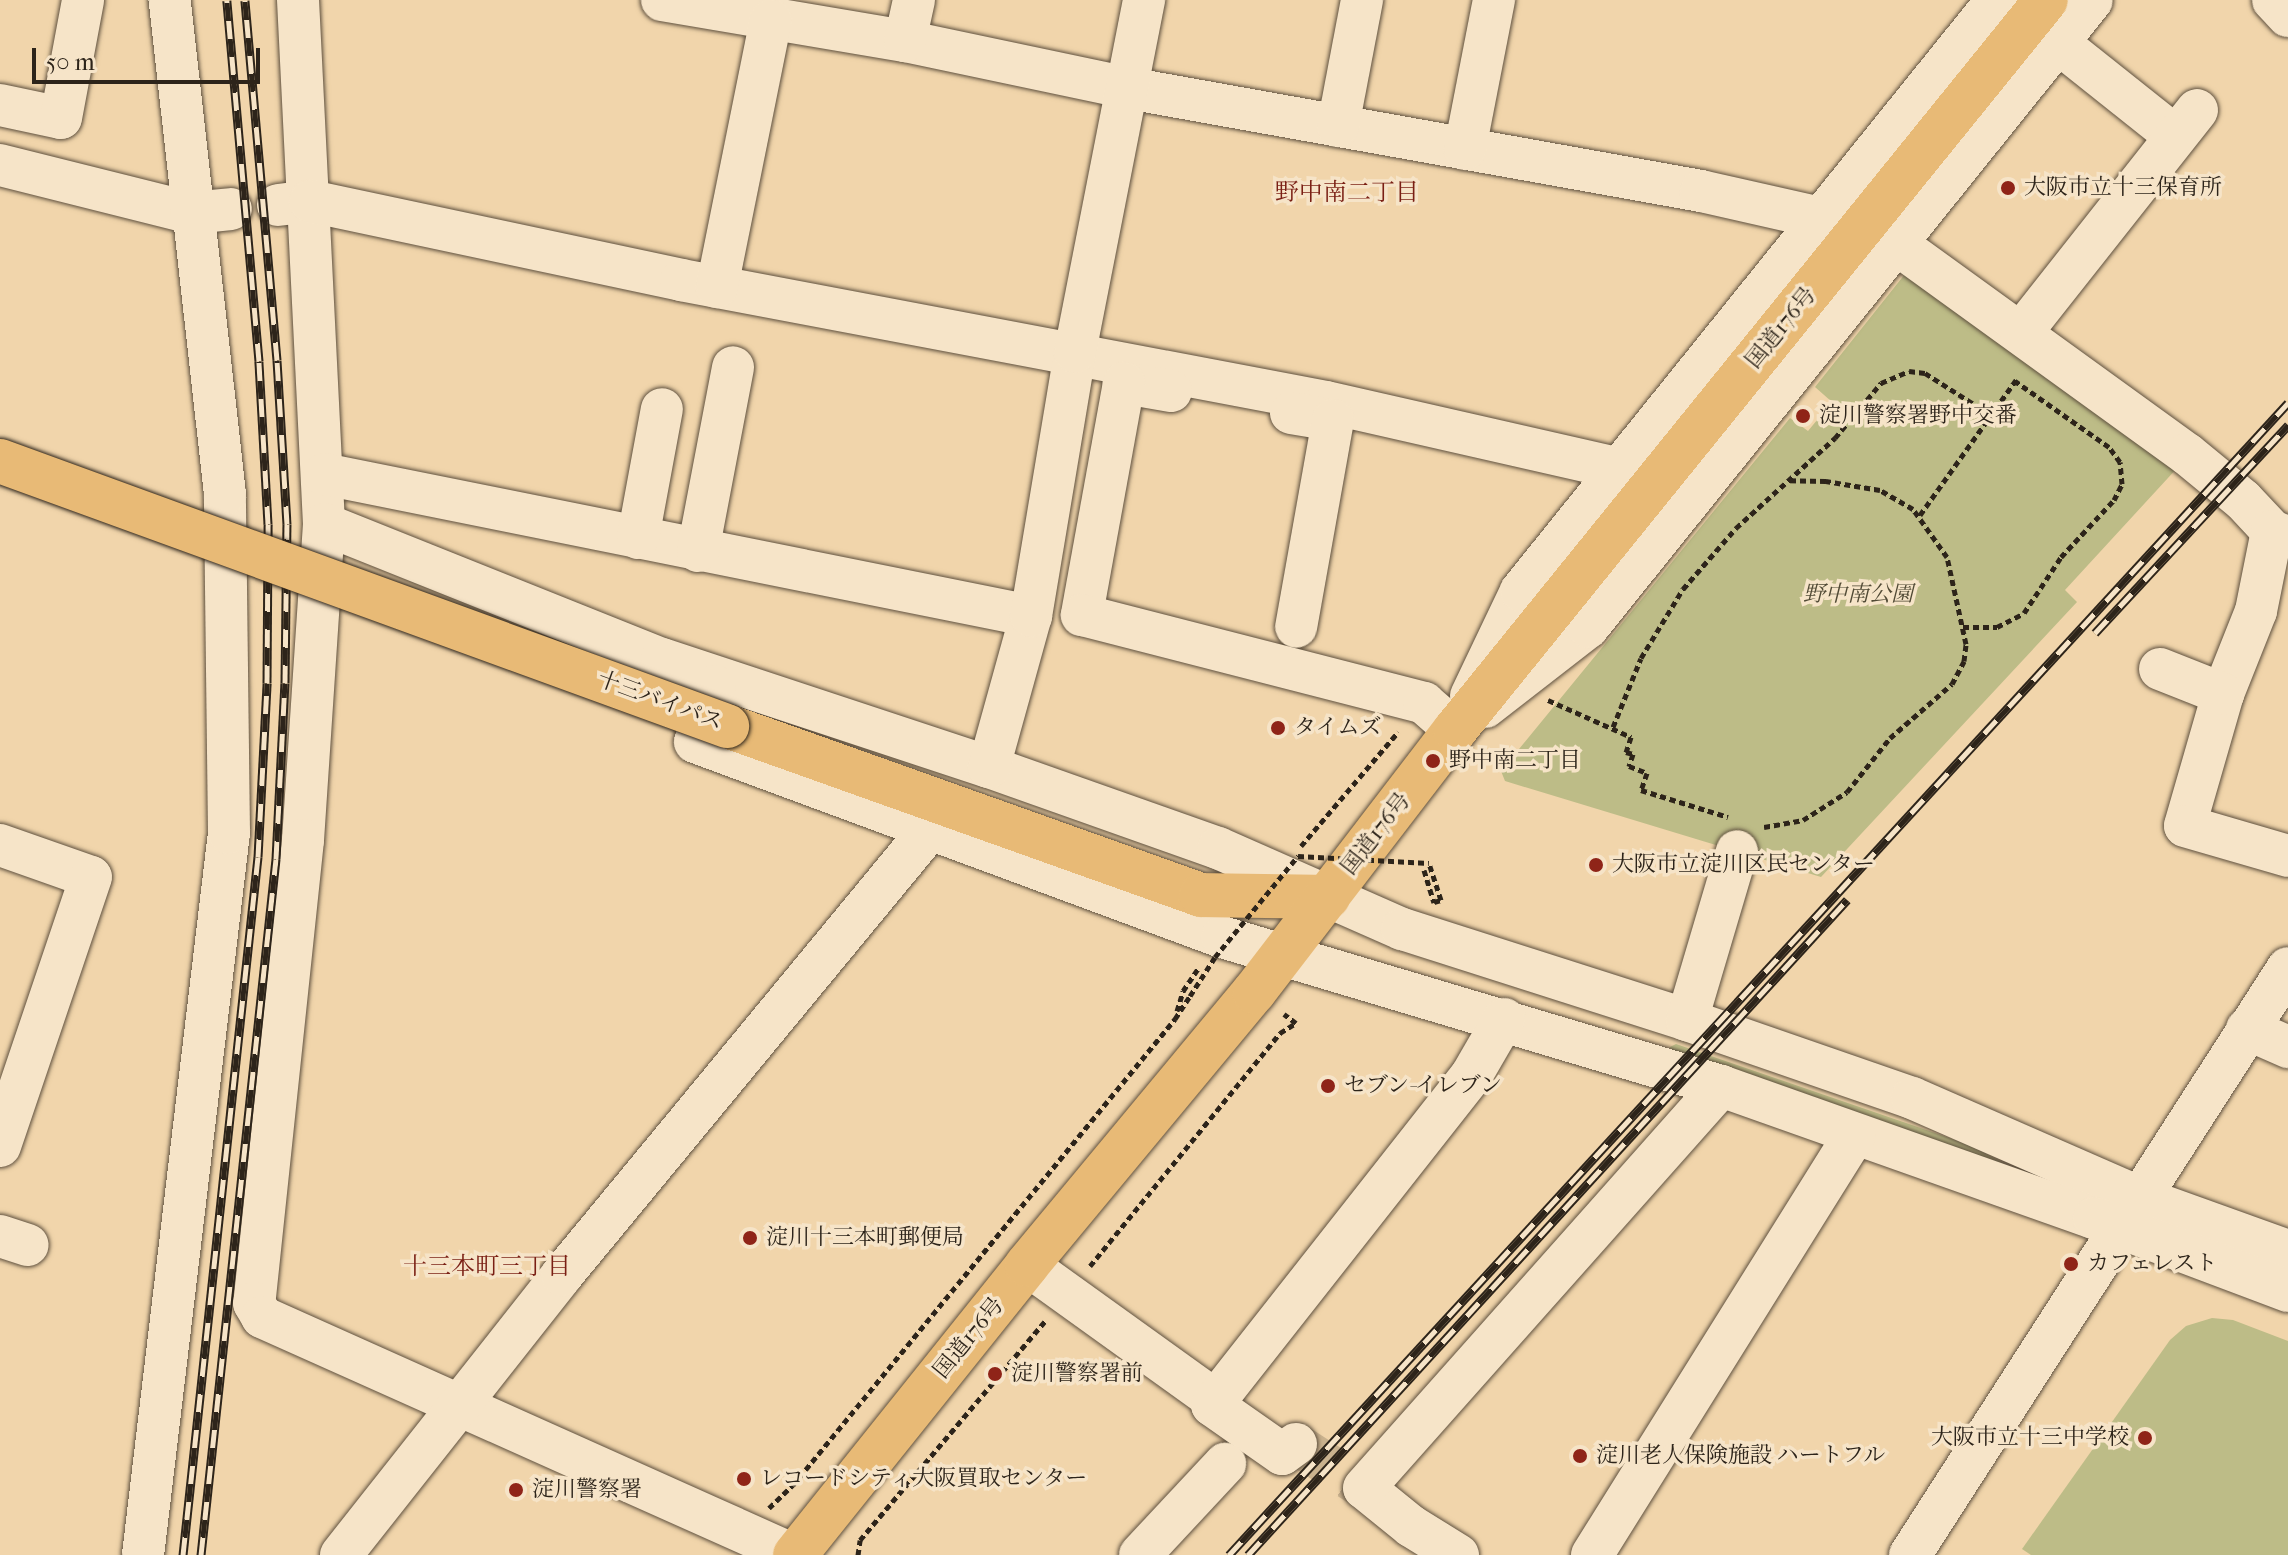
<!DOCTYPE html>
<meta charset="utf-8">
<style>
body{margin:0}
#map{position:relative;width:2288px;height:1555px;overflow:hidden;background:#f1d5ab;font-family:"IM FELL French Canon","Noto Serif JP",serif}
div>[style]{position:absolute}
.green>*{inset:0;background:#bdbc87}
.minor-tunnel>*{height:42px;margin-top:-21px;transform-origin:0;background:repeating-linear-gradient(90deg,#cab28e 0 42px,transparent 0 63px)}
.path>*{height:5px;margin-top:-2.5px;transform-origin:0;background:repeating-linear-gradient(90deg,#2d241a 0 6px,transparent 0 10px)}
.roads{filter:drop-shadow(0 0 2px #5e503e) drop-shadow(0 0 2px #5e503e)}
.minor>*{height:42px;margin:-21px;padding:0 21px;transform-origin:21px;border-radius:21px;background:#f6e4c8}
.highway>*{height:44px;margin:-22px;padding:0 22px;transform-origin:22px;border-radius:22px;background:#e8ba76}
.rail>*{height:9px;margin-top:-4.5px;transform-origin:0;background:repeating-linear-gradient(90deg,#f6e4c8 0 18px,#2d241a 0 36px);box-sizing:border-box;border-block:2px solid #2d241a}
.path-bridge>*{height:5px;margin-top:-2.5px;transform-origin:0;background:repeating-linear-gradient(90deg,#2d241a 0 6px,transparent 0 10px)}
.bridges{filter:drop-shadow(0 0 2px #2d241a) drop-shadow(0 0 2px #2d241a)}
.highway-bridge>*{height:44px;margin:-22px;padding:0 22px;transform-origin:22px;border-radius:22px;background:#e8ba76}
.dots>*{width:22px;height:22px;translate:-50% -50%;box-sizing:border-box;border:4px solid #f6e4c8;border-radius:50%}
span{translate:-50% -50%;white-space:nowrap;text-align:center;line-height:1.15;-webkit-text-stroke:7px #f6e4c8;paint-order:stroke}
.poi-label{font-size:22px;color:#2d241a}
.left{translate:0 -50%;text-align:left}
.right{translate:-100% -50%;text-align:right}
.street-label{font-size:22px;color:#2d241a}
.park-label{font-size:22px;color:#514a35;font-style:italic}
.neighbourhood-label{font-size:24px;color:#7a1f14}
.scale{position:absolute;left:32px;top:48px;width:228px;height:36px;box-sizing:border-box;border:4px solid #2d241a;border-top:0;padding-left:10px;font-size:24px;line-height:28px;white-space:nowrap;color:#2d241a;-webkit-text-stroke:6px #f6e4c8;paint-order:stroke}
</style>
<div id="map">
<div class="green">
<i style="clip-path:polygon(1905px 274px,2179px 466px,2065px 590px,2077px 602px,1821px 877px,1505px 781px,1501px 771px,1790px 418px,1808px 431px,1832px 402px,1815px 387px)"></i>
<i style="clip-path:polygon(1676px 1044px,1970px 1145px,2016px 1170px,1672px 1053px,1670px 1047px)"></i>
<i style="clip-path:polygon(2212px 1318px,2233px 1320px,2288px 1341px,2288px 1555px,2031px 1555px,2022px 1549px,2170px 1340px,2186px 1326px)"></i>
</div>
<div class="minor-tunnel">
<i style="left:1296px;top:1444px;width:81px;rotate:32.9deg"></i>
</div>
<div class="path">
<i style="left:1920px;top:515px;width:166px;rotate:-54.6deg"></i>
<i style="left:1963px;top:627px;width:34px"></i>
<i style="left:1997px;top:627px;width:30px;rotate:-27deg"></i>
<i style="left:2024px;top:613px;width:67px;rotate:-56.5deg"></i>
<i style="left:2061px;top:557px;width:78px;rotate:-47.1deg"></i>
<i style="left:2114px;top:500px;width:18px;rotate:-63deg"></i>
<i style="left:2122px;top:484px;width:22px;rotate:-95deg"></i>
<i style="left:2120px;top:462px;width:19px;rotate:-126deg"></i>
<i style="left:2109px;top:447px;width:115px;rotate:-144.9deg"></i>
<i style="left:1548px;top:700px;width:91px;rotate:24deg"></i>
<i style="left:1631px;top:737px;width:16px;rotate:108deg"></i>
<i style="left:1626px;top:752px;width:7px;rotate:16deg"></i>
<i style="left:1633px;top:754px;width:13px;rotate:108deg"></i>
<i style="left:1629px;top:766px;width:19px;rotate:21deg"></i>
<i style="left:1647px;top:773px;width:18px;rotate:109deg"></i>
<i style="left:1641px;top:790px;width:91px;rotate:17.2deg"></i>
<i style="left:1613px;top:727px;width:74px;rotate:-67.9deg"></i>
<i style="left:1641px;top:658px;width:81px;rotate:-58.7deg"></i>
<i style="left:1683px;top:589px;width:81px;rotate:-49deg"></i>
<i style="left:1736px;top:528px;width:134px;rotate:-42.3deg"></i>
<i style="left:1835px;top:438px;width:72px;rotate:-50.1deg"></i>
<i style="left:1881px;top:383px;width:30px;rotate:-23deg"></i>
<i style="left:1909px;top:371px;width:16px;rotate:7deg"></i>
<i style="left:1925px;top:373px;width:78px;rotate:32.5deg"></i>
<i style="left:1764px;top:827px;width:40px;rotate:-10deg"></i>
<i style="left:1803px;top:820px;width:52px;rotate:-32.5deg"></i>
<i style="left:1847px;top:792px;width:69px;rotate:-51.5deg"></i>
<i style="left:1890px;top:738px;width:82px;rotate:-41.1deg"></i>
<i style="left:1952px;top:684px;width:26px;rotate:-62deg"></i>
<i style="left:1964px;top:661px;width:17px;rotate:-83deg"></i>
<i style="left:1966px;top:644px;width:89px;rotate:-102.3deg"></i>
<i style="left:1947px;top:557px;width:59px;rotate:-125.3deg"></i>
<i style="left:1913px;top:509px;width:38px;rotate:-150deg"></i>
<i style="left:1880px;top:490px;width:55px;rotate:-170.5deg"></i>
<i style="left:1826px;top:481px;width:39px;rotate:-179deg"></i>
<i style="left:1301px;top:846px;width:150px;rotate:-49.6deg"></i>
<i style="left:1424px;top:870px;width:34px;rotate:73deg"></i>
<i style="left:1434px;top:902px;width:7px;rotate:-16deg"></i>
<i style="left:1441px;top:900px;width:39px;rotate:-108deg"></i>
<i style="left:1177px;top:1011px;width:21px;rotate:-73deg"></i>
<i style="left:1183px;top:991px;width:29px;rotate:-56deg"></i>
<i style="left:1090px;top:1266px;width:301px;rotate:-50.8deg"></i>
<i style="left:1280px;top:1033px;width:19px;rotate:-32deg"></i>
<i style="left:1296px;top:1023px;width:15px;rotate:-143deg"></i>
<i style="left:769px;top:1508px;width:33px;rotate:-44deg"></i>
<i style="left:793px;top:1485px;width:603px;rotate:-50.66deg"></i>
<i style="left:1175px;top:1019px;width:27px;rotate:-57deg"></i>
<i style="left:858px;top:1555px;width:15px;rotate:-82deg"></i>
<i style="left:860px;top:1540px;width:288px;rotate:-49.8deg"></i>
</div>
<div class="roads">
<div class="minor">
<i style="left:298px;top:0;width:525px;rotate:87.16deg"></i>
<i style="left:324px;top:524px;width:317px;rotate:93.8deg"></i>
<i style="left:303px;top:840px;width:466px;rotate:96deg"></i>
<i style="left:254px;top:1303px;width:16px;rotate:60deg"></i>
<i style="left:262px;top:1317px;width:583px;rotate:24.1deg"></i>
<i style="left:662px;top:0;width:246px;rotate:9.6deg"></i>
<i style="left:905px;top:41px;width:228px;rotate:11.9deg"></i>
<i style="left:1128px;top:88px;width:582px;rotate:10.19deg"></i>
<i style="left:1701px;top:191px;width:123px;rotate:12.7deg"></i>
<i style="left:2273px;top:0;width:22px;rotate:47deg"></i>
<i style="left:905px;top:41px;width:42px;rotate:-77.6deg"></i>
<i style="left:2057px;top:42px;width:151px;rotate:38.5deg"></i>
<i style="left:0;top:105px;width:62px;rotate:12deg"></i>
<i style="left:61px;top:118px;width:120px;rotate:-79.4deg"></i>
<i style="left:1338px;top:126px;width:128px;rotate:-79.2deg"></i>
<i style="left:1465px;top:149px;width:152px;rotate:-79deg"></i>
<i style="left:0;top:165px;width:197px;rotate:14.1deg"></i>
<i style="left:191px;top:213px;width:40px;rotate:-5.7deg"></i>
<i style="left:278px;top:205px;width:32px;rotate:-7deg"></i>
<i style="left:310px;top:201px;width:379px;rotate:12deg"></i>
<i style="left:681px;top:280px;width:656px;rotate:10.71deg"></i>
<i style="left:1326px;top:402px;width:302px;rotate:12.8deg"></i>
<i style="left:1898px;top:245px;width:357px;rotate:35.9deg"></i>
<i style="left:2187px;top:454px;width:72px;rotate:39.4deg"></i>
<i style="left:2243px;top:500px;width:42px;rotate:46.9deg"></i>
<i style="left:2272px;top:531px;width:17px;rotate:21deg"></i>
<i style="left:717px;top:287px;width:272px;rotate:-78.6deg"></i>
<i style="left:2021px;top:333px;width:284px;rotate:-51.7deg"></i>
<i style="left:1171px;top:391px;width:48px;rotate:-170.3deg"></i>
<i style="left:1124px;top:383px;width:236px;rotate:100.3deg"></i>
<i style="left:1082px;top:615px;width:353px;rotate:14.4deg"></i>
<i style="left:1424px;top:703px;width:41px;rotate:41.1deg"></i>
<i style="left:1291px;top:413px;width:43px;rotate:9.5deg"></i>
<i style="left:1333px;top:420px;width:210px;rotate:100.1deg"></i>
<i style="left:324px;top:474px;width:721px;rotate:11.36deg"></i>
<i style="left:324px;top:524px;width:364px;rotate:21.8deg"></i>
<i style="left:662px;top:659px;width:344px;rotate:18.3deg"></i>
<i style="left:989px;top:767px;width:243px;rotate:19.5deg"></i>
<i style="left:1218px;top:848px;width:201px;rotate:23.8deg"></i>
<i style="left:1402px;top:929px;width:299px;rotate:17.7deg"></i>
<i style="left:1687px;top:1020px;width:238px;rotate:19.1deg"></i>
<i style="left:1912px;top:1098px;width:250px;rotate:23.6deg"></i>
<i style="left:2141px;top:1198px;width:156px;rotate:19.8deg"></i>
<i style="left:2272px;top:531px;width:82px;rotate:101.3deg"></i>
<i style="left:2256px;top:611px;width:89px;rotate:111.7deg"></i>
<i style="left:2223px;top:694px;width:137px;rotate:106.1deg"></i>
<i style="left:2185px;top:826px;width:107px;rotate:16.2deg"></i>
<i style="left:638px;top:538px;width:131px;rotate:-79.5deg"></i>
<i style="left:698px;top:551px;width:187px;rotate:-79.2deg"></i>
<i style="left:2160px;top:669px;width:68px;rotate:21.6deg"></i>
<i style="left:715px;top:686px;width:59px;rotate:109.7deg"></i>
<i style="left:695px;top:742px;width:562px;rotate:20.31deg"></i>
<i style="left:1222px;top:937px;width:521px;rotate:16.63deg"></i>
<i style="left:1721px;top:1086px;width:396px;rotate:19.5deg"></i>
<i style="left:2094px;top:1218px;width:207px;rotate:20.6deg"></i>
<i style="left:1471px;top:696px;width:116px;rotate:-64.5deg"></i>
<i style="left:1521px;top:591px;width:759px;rotate:-51.15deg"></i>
<i style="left:1485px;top:707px;width:130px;rotate:-37.8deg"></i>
<i style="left:1588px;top:627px;width:804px;rotate:-51.21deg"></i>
<i style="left:989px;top:767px;width:157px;rotate:-74.5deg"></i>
<i style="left:1031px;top:616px;width:268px;rotate:-80.5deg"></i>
<i style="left:1075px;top:352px;width:359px;rotate:-78.9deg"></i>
<i style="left:0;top:845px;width:96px;rotate:19.4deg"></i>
<i style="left:91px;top:877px;width:284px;rotate:108.7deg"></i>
<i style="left:1687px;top:1020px;width:176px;rotate:-73.5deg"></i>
<i style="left:2247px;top:1029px;width:45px;rotate:23.7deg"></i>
<i style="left:0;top:1236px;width:29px;rotate:18deg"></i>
<i style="left:1027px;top:1265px;width:233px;rotate:35.7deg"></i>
<i style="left:1296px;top:1444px;width:17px;rotate:144deg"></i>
<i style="left:1282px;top:1454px;width:85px;rotate:-145deg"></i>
<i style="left:1212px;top:1405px;width:419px;rotate:-51.8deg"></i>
<i style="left:1471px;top:1076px;width:66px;rotate:-59.9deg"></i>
<i style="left:143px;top:1555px;width:727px;rotate:-83.21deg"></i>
<i style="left:229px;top:833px;width:339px;rotate:-90.7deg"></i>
<i style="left:225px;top:494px;width:497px;rotate:-96.4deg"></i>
<i style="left:341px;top:1555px;width:357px;rotate:-51.7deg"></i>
<i style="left:562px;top:1275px;width:578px;rotate:-50.47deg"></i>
<i style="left:1140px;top:1555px;width:125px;rotate:-47deg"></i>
<i style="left:1458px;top:1555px;width:55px;rotate:-148.3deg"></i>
<i style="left:1411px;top:1526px;width:60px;rotate:-141deg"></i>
<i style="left:1364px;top:1488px;width:538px;rotate:-48.39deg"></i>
<i style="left:1592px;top:1555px;width:496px;rotate:-58deg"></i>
<i style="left:1910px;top:1555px;width:698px;rotate:-57.22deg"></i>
</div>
<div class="highway">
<i style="left:727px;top:726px;width:503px;rotate:19.62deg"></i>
<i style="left:1201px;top:895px;width:127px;rotate:0.9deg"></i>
<i style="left:795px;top:1555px;width:371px;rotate:-51.3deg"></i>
<i style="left:1027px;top:1265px;width:355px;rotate:-50.3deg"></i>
<i style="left:1254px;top:992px;width:330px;rotate:-52.5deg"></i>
<i style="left:1455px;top:730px;width:939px;rotate:-51.01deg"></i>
</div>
</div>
<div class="rail">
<i style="left:2095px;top:633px;width:284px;rotate:-47.1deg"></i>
<i style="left:183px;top:1555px;width:702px;rotate:-83.87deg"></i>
<i style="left:258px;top:857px;width:174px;rotate:-87deg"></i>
<i style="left:267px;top:683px;width:159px;rotate:-89.6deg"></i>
<i style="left:268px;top:524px;width:163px;rotate:-93.2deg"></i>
<i style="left:259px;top:361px;width:362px;rotate:-95.1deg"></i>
<i style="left:201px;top:1555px;width:700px;rotate:-83.85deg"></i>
<i style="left:276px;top:859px;width:176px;rotate:-87.1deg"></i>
<i style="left:285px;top:683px;width:159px;rotate:-89.3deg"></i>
<i style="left:287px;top:524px;width:164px;rotate:-93.5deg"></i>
<i style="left:277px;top:360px;width:361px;rotate:-95.1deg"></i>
<i style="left:1229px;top:1555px;width:1565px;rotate:-47.41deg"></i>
<i style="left:1248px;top:1555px;width:888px;rotate:-47.56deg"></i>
</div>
<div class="path-bridge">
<i style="left:1190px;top:996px;width:46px;rotate:-57.3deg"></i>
<i style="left:1215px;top:957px;width:131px;rotate:-50.6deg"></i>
<i style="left:1298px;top:856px;width:131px;rotate:3.1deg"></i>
</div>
<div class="bridges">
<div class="highway-bridge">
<i style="left:0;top:461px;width:774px;rotate:20.03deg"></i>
</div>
</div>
<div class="dots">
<i style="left:2008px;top:188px;background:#8f2418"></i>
<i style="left:1803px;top:416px;background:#8f2418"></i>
<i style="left:1278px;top:728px;background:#8f2418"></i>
<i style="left:1433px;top:761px;background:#8f2418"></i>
<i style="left:1596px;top:865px;background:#8f2418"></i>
<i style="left:1328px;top:1086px;background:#8f2418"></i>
<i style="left:750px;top:1238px;background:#8f2418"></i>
<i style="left:2071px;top:1264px;background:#8f2418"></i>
<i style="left:995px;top:1374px;background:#8f2418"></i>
<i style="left:2145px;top:1438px;background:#8f2418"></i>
<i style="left:1580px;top:1456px;background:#8f2418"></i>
<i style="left:744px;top:1479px;background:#8f2418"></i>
<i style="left:516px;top:1490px;background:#8f2418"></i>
</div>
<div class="poi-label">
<span class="left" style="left:2024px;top:188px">大阪市立十三保育所</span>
<span class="left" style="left:1819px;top:416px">淀川警察署野中交番</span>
<span class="left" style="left:1294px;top:728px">タイムズ</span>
<span class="left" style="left:1449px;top:761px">野中南二丁目</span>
<span class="left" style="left:1612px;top:865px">大阪市立淀川区民センター</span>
<span class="left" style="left:1344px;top:1086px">セブン-イレブン</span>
<span class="left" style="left:766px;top:1238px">淀川十三本町郵便局</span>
<span class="left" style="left:2087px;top:1264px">カフェレスト</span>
<span class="left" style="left:1011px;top:1374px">淀川警察署前</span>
<span class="right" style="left:2129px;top:1438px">大阪市立十三中学校</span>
<span class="left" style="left:1596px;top:1456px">淀川老人保険施設 ハートフル</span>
<span class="left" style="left:760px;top:1479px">レコードシティ大阪買取センター</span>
<span class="left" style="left:532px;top:1490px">淀川警察署</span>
</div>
<div class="street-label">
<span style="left:1781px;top:328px;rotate:-51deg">国道176号</span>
<span style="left:660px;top:701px;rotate:20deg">十三バイパス</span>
<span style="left:1376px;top:834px;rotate:-52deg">国道176号</span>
<span style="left:969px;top:1338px;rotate:-51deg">国道176号</span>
</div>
<div class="park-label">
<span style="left:1858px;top:595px">野中南公園</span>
</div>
<div class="neighbourhood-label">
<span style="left:1347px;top:193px">野中南二丁目</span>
<span style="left:487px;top:1267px">十三本町三丁目</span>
</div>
<div class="scale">50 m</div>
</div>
